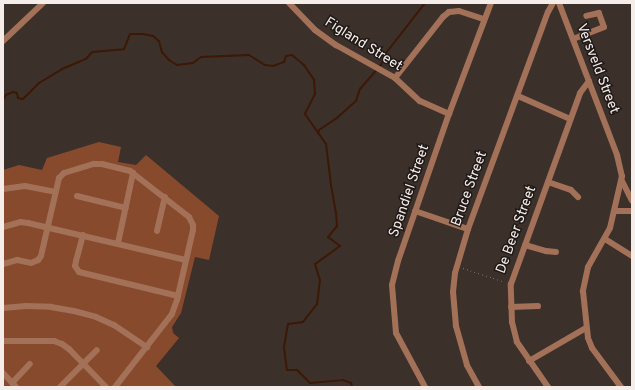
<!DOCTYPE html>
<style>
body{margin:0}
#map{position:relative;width:635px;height:390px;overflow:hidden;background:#3c302b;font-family:Overpass,sans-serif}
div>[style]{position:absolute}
.green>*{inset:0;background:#884a2d}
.stream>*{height:2px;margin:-1px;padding:0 1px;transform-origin:1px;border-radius:1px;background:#3c1805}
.path>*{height:1px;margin-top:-0.5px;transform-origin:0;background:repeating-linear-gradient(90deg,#7e736e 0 1px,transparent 0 4px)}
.minor>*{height:6px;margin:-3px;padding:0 3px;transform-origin:3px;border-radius:3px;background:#a37058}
span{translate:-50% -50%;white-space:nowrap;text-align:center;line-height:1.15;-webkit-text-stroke:3px #1f1917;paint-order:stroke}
.street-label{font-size:14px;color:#f5ede9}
.frame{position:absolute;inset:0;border:4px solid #f5ede9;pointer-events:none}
</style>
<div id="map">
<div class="green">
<i style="clip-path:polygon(99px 142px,121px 147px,118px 162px,136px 165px,146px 155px,219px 216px,209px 260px,195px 257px,181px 313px,172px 327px,173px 333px,179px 338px,156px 366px,176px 387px,3px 387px,3px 170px,19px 165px,42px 170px,47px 158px)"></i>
</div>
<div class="stream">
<i style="left:3px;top:100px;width:6px;rotate:-59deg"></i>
<i style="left:6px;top:95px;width:8px;rotate:-23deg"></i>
<i style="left:13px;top:92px;width:4px;rotate:14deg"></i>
<i style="left:17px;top:93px;width:5px;rotate:79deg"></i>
<i style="left:18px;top:98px;width:5px;rotate:11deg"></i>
<i style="left:23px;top:99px;width:23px;rotate:-45deg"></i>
<i style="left:39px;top:83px;width:27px;rotate:-31deg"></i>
<i style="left:62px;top:69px;width:26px;rotate:-23deg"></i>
<i style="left:86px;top:59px;width:9px;rotate:-49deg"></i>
<i style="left:92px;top:52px;width:32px;rotate:-5deg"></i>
<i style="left:124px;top:49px;width:16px;rotate:-68deg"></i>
<i style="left:130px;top:34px;width:13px"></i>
<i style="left:143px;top:34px;width:10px;rotate:11deg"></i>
<i style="left:153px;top:36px;width:8px;rotate:40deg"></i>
<i style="left:159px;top:41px;width:11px;rotate:75deg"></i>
<i style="left:162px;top:52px;width:11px;rotate:49deg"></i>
<i style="left:169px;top:60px;width:9px;rotate:32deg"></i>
<i style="left:177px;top:65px;width:16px;rotate:-7deg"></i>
<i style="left:193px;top:63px;width:10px;rotate:-37deg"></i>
<i style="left:201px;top:57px;width:48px;rotate:-2.4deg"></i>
<i style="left:249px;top:55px;width:19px;rotate:32deg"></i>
<i style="left:265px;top:65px;width:8px;rotate:7deg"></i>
<i style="left:273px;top:66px;width:12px;rotate:-20deg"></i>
<i style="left:284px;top:62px;width:6px;rotate:-72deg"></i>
<i style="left:286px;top:56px;width:6px;rotate:-9deg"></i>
<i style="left:292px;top:55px;width:16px;rotate:40deg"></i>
<i style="left:304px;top:65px;width:18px;rotate:56deg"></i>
<i style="left:314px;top:80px;width:14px;rotate:86deg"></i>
<i style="left:315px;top:94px;width:22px;rotate:117deg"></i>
<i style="left:305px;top:114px;width:37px;rotate:55deg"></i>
<i style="left:326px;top:144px;width:41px;rotate:83deg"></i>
<i style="left:331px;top:185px;width:27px;rotate:80deg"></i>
<i style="left:336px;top:212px;width:14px;rotate:86deg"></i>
<i style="left:337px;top:226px;width:14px;rotate:129deg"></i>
<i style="left:328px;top:237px;width:15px;rotate:37deg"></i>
<i style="left:340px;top:246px;width:31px;rotate:144deg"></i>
<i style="left:315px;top:264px;width:17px;rotate:73deg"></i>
<i style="left:320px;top:280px;width:24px;rotate:97deg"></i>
<i style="left:317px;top:304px;width:23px;rotate:128deg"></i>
<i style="left:303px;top:322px;width:15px;rotate:172deg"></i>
<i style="left:288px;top:324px;width:23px;rotate:100deg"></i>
<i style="left:284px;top:347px;width:23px;rotate:83deg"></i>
<i style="left:287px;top:370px;width:10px"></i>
<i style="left:297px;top:370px;width:18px;rotate:45deg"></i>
<i style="left:310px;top:383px;width:33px;rotate:-5deg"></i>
<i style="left:343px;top:380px;width:9px;rotate:21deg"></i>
<i style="left:351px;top:383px;width:4px;rotate:76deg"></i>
<i style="left:318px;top:133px;width:3px;rotate:-72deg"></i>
<i style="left:319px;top:130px;width:23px;rotate:-34deg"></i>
<i style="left:338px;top:117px;width:24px;rotate:-42deg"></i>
<i style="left:356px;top:101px;width:13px;rotate:-72deg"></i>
<i style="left:360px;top:89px;width:32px;rotate:-49deg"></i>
<i style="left:381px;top:65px;width:13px;rotate:-67deg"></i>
<i style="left:386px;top:53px;width:63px;rotate:-52deg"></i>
</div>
<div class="path">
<i style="left:463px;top:268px;width:44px;rotate:18.4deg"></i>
</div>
<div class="minor">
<i style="left:289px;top:3px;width:37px;rotate:46deg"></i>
<i style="left:315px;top:30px;width:26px;rotate:36deg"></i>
<i style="left:336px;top:45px;width:68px;rotate:29.2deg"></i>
<i style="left:395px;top:78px;width:34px;rotate:43deg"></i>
<i style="left:420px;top:101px;width:32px;rotate:24deg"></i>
<i style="left:559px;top:3px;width:163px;rotate:69.1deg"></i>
<i style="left:617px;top:155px;width:22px;rotate:77deg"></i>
<i style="left:622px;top:176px;width:53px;rotate:103deg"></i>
<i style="left:610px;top:228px;width:45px;rotate:119.4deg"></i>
<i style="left:588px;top:267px;width:25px;rotate:102deg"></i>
<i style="left:583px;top:291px;width:47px;rotate:83.9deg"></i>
<i style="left:588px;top:338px;width:11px;rotate:68deg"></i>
<i style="left:592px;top:348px;width:49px;rotate:53.4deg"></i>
<i style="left:573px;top:39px;width:33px;rotate:-21deg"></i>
<i style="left:604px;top:27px;width:15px;rotate:-110deg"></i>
<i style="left:599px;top:13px;width:13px;rotate:167deg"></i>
<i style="left:3px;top:41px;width:55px;rotate:-43.5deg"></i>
<i style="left:395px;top:78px;width:78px;rotate:-51.8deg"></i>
<i style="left:443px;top:17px;width:8px;rotate:-40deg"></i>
<i style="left:449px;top:12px;width:10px;rotate:-6deg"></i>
<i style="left:459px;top:11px;width:26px;rotate:18deg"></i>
<i style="left:518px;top:96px;width:57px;rotate:23.9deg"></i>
<i style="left:622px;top:181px;width:22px;rotate:63deg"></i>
<i style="left:548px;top:182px;width:24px;rotate:19deg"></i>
<i style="left:571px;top:190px;width:10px;rotate:45deg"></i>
<i style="left:3px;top:189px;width:22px;rotate:-8deg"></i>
<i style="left:25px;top:186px;width:31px;rotate:11deg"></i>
<i style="left:77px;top:196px;width:50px;rotate:13.8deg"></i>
<i style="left:415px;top:211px;width:56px;rotate:18.8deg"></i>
<i style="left:615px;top:211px;width:17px"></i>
<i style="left:3px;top:227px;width:18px;rotate:-16deg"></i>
<i style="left:20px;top:222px;width:8px;rotate:7deg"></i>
<i style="left:28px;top:223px;width:162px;rotate:13.2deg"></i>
<i style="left:157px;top:231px;width:35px;rotate:-77deg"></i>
<i style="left:83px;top:235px;width:27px;rotate:105deg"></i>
<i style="left:76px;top:261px;width:5px;rotate:101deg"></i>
<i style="left:75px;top:266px;width:7px;rotate:56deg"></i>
<i style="left:79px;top:272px;width:102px;rotate:13.6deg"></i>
<i style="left:605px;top:239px;width:32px;rotate:32deg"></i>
<i style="left:118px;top:243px;width:72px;rotate:-77.9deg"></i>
<i style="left:525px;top:245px;width:22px;rotate:16deg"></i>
<i style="left:546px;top:251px;width:10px;rotate:6deg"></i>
<i style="left:3px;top:264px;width:15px;rotate:-16deg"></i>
<i style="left:17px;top:260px;width:14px;rotate:12deg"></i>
<i style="left:31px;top:263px;width:8px;rotate:-23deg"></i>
<i style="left:38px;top:260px;width:5px;rotate:-53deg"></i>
<i style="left:41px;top:256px;width:80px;rotate:-77deg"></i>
<i style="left:59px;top:178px;width:7px;rotate:-45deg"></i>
<i style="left:64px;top:173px;width:31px;rotate:-17deg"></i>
<i style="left:94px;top:164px;width:8px"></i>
<i style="left:102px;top:164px;width:29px;rotate:14deg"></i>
<i style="left:130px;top:171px;width:75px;rotate:37.9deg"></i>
<i style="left:189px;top:217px;width:9px;rotate:63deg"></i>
<i style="left:193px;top:225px;width:5px;rotate:90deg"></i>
<i style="left:193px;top:230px;width:72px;rotate:102.9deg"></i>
<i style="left:177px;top:300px;width:15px;rotate:110deg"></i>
<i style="left:172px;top:314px;width:93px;rotate:128deg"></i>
<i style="left:511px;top:307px;width:27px;rotate:-2deg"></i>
<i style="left:3px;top:308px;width:23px;rotate:-5deg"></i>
<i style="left:26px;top:306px;width:25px;rotate:2deg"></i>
<i style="left:51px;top:307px;width:23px;rotate:10deg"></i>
<i style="left:74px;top:311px;width:23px;rotate:15deg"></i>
<i style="left:96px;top:317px;width:20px;rotate:24deg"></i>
<i style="left:114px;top:325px;width:40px;rotate:34deg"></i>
<i style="left:3px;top:341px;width:51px"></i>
<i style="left:54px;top:341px;width:9px;rotate:21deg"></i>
<i style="left:62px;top:344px;width:9px;rotate:36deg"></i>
<i style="left:69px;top:349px;width:53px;rotate:45.8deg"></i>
<i style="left:529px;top:361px;width:66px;rotate:-30.1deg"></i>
<i style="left:3px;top:373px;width:19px;rotate:47deg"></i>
<i style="left:12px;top:383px;width:26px;rotate:-47deg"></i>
<i style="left:60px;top:387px;width:52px;rotate:-45deg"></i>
<i style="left:425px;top:387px;width:61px;rotate:-118.2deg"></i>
<i style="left:396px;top:333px;width:48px;rotate:-94.8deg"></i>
<i style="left:392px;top:285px;width:25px;rotate:-76deg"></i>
<i style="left:398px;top:261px;width:156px;rotate:-70.9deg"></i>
<i style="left:449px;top:114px;width:119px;rotate:-69.3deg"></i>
<i style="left:479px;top:387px;width:25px;rotate:-119deg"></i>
<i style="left:467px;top:365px;width:41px;rotate:-105.8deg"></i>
<i style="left:456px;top:326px;width:34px;rotate:-95deg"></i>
<i style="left:453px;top:292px;width:19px;rotate:-84deg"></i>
<i style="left:455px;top:273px;width:46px;rotate:-73.5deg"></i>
<i style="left:468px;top:229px;width:231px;rotate:-69.8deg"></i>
<i style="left:548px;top:12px;width:10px;rotate:-61deg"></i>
<i style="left:548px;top:387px;width:55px;rotate:-124.6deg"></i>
<i style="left:517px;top:342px;width:21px;rotate:-104deg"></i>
<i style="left:512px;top:322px;width:38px;rotate:-92deg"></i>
<i style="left:511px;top:284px;width:203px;rotate:-70.1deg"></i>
<i style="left:580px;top:93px;width:15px;rotate:-53deg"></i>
</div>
<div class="street-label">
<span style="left:363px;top:45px;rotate:32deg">Figland Street</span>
<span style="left:597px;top:69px;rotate:69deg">Versveld Street</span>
<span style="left:470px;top:189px;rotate:-70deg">Bruce Street</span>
<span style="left:410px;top:191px;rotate:-71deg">Spandiel Street</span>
<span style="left:517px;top:230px;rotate:-70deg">De Beer Street</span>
</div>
<div class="frame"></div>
</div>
